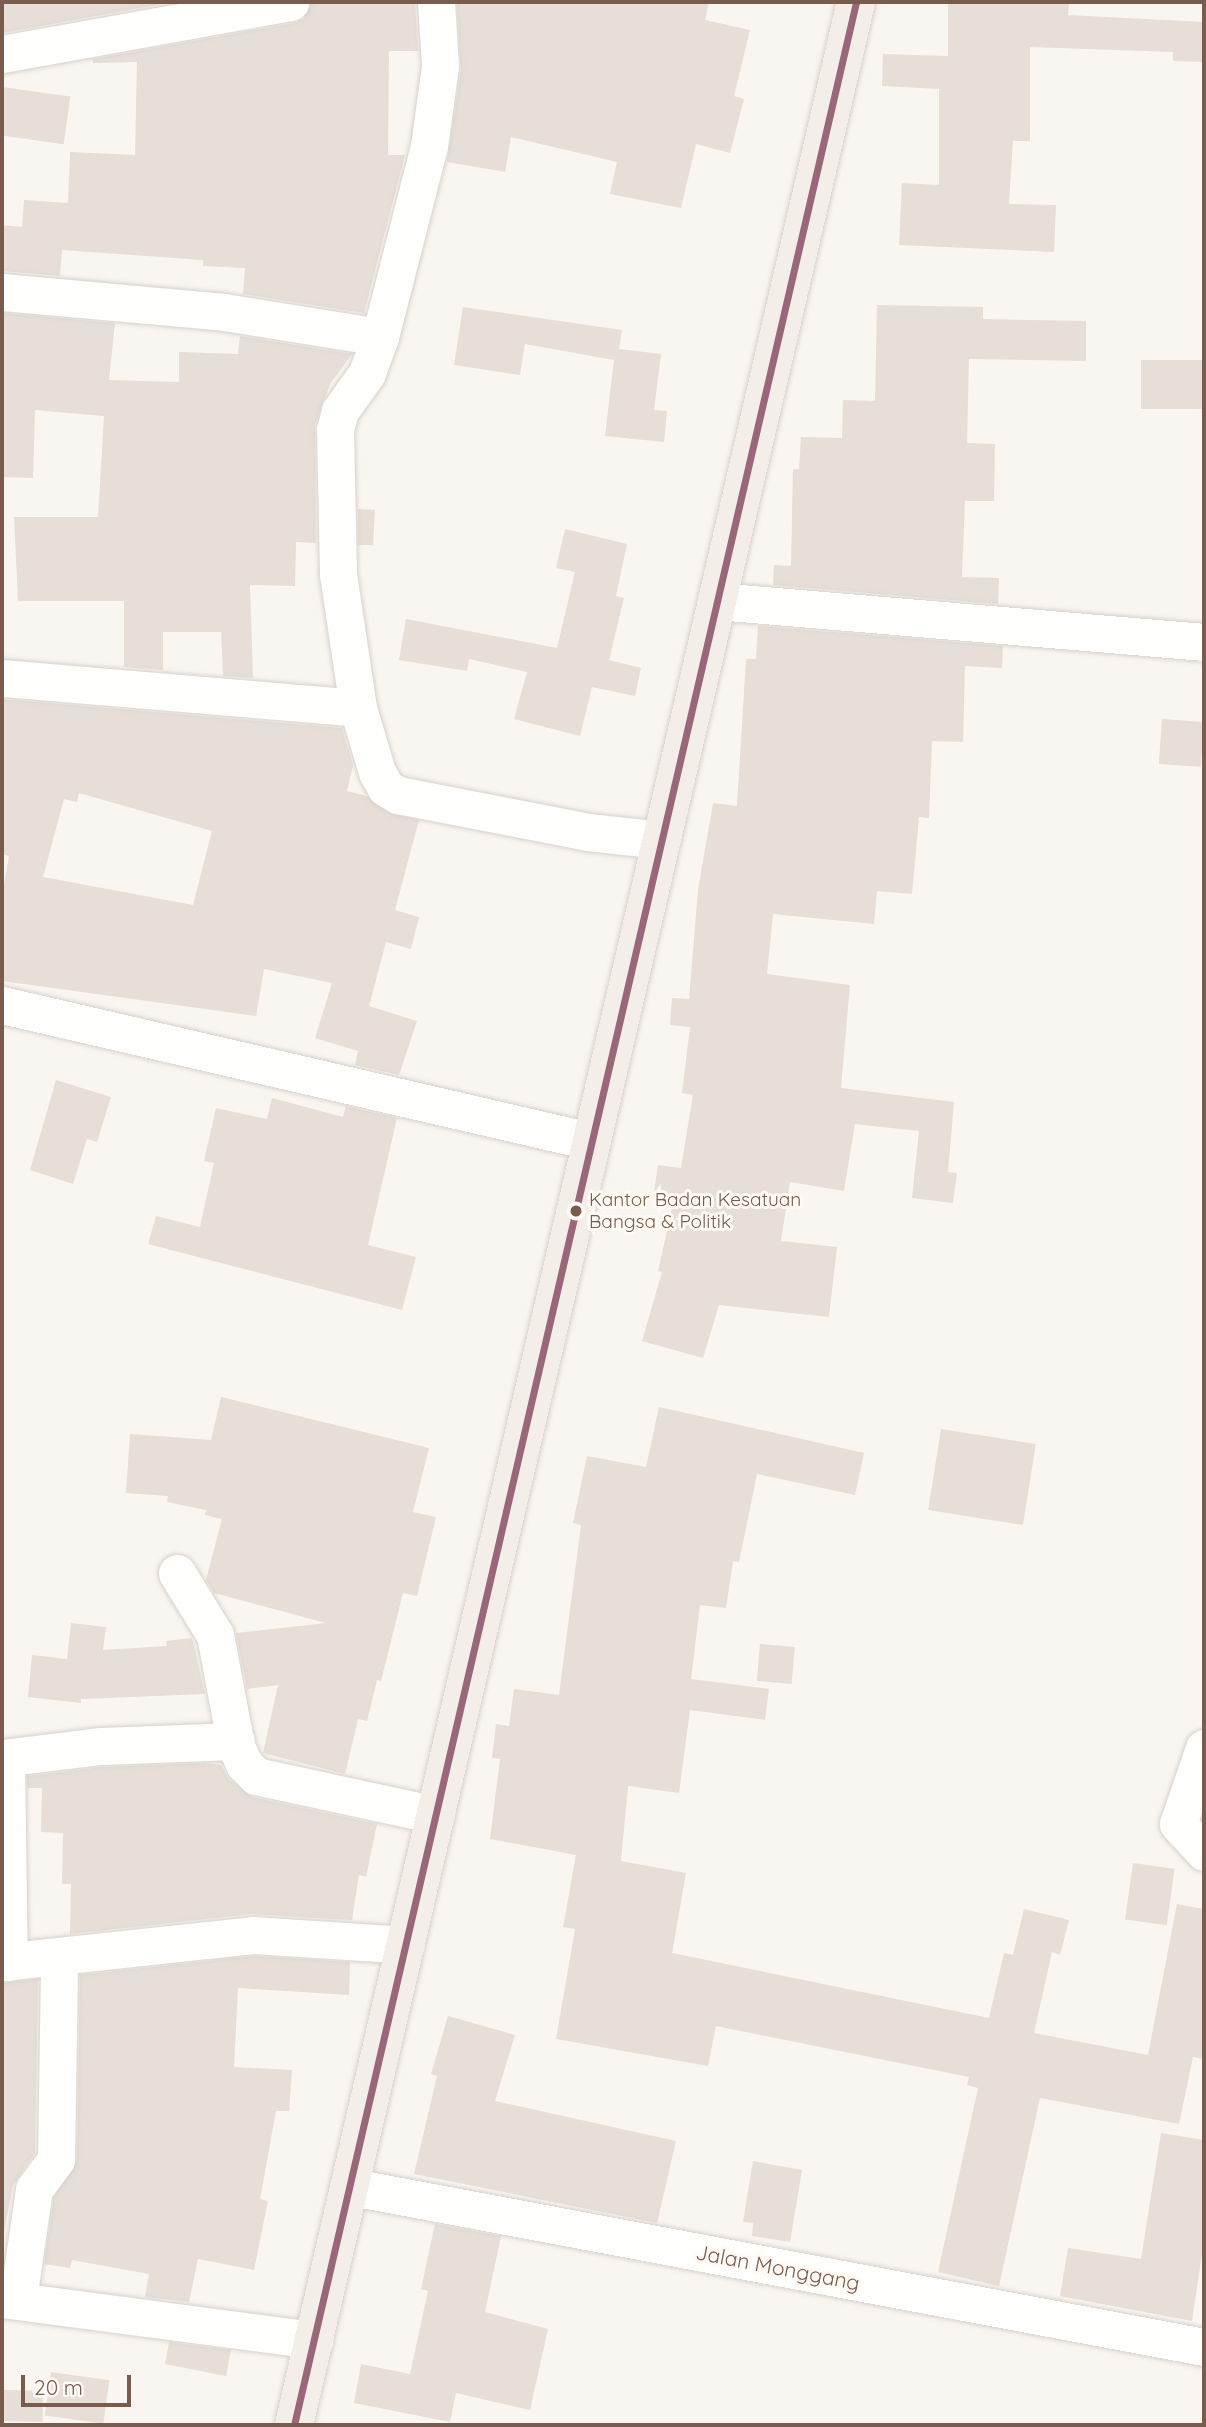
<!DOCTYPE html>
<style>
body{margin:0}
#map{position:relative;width:1206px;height:2427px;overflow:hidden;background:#f9f5f0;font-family:Quicksand,sans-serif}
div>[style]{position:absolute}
.building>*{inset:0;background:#e6ded7;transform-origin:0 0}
.roads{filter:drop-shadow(0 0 2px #d7d1cb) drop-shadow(0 0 2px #d7d1cb)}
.minor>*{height:37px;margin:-18.5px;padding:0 18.5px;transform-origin:18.5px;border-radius:18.5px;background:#fefefd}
.major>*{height:38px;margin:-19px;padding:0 19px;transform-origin:19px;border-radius:19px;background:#f3eee8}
.bus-1>*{height:7px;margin:-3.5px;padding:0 3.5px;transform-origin:3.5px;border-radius:3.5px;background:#99667a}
.dots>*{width:19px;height:19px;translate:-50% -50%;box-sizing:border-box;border:4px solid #fffaf3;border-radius:50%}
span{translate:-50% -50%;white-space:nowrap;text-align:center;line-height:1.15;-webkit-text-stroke:6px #fffaf3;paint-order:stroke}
.bus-label{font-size:19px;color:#7a5c4d}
.left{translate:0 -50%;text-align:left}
.street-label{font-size:21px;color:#7a5c4d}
.frame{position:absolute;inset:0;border:4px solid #7a5c4d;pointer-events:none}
.scale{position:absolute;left:21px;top:2375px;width:110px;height:32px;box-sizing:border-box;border:4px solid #7a5c4d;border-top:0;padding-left:9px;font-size:21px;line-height:24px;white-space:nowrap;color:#7a5c4d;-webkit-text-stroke:5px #fffaf3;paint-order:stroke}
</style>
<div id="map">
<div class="building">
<i style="clip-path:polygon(2px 2px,173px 2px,2px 33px)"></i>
<i style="clip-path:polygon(415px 2px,418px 51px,389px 51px,388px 155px,405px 155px,364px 313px,243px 294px,245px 268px,203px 266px,203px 260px,62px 250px,60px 276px,2px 271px,2px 225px,22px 227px,24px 200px,68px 203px,70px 152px,135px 155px,137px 62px,93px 63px,93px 59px,294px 23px,304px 18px,310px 3px)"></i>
<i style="clip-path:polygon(457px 2px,709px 2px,705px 20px,750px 30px,734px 96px,744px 99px,730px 153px,696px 144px,681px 208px,610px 194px,617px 162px,511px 137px,505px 172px,447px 162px,461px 69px)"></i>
<i style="clip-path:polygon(948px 2px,1069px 2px,1068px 15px,1204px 22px,1204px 62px,1173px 61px,1173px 52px,1030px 47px,1030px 141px,1013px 141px,1009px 204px,1056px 205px,1054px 252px,899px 245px,902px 183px,939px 185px,939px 89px,882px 86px,883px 54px,948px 56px)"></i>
<i style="left:2px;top:87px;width:69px;height:48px;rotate:8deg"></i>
<i style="clip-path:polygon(877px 305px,983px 307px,983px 319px,1086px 321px,1086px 361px,969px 359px,967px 443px,995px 444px,994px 501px,965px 501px,962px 577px,999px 578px,998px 604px,773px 585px,774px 565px,791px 566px,793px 469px,799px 469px,801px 437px,842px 438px,843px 400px,875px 401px)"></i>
<i style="clip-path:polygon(463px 307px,622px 330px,619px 349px,661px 354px,654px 410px,667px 411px,664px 442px,605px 436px,614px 360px,525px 344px,520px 375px,454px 365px)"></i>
<i style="clip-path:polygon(2px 313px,115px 323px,109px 380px,179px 382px,179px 352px,238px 354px,240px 336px,352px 354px,330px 384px,315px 425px,316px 543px,296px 542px,295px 586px,250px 585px,253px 678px,223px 676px,221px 632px,163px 632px,163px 670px,124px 667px,124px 601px,18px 601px,14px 517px,98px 517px,104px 416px,35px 410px,33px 478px,2px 477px)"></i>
<i style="left:1141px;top:360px;width:63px;height:49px"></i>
<i style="clip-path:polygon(358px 509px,375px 510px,373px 545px,358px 545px)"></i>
<i style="clip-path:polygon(565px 529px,627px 544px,616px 596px,624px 598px,609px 660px,641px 668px,635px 696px,592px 687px,580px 736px,514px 719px,527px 672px,469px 659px,467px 671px,399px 660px,406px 619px,557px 648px,575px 572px,556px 568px)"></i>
<i style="clip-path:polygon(758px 626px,1003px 646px,1002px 668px,965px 666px,963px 742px,932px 741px,929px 818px,919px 817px,912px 894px,877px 891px,874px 924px,773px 914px,767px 974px,850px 985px,841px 1088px,954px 1102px,948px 1172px,957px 1173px,953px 1203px,912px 1198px,919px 1131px,855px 1124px,844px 1191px,790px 1182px,781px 1241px,837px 1247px,829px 1317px,719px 1305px,703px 1358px,642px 1341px,662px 1272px,658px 1271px,675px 1195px,654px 1192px,658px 1165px,681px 1168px,693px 1095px,682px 1093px,690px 1027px,670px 1025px,672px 998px,689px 999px,698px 890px,713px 803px,737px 806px,746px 659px,756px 659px)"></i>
<i style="clip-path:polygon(evenodd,2px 699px,342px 728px,353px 765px,347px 791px,367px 796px,388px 813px,419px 820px,395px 910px,419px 917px,411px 949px,386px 942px,369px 1006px,417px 1021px,399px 1075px,355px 1065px,358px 1051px,315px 1038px,332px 983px,264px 969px,256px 1016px,2px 981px,2px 897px,9px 856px,2px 854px,2px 699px,79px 793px,212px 831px,193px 905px,43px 877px,64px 799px,77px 802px,79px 793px)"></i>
<i style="left:1162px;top:719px;width:42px;height:45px;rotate:4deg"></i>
<i style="clip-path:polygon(56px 1080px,111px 1097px,97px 1142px,87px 1139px,73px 1184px,30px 1170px)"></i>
<i style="clip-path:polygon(272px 1098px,343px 1117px,346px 1106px,397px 1118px,368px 1245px,416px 1257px,402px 1310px,148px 1244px,156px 1216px,200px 1227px,214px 1163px,204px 1161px,216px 1108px,267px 1119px)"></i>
<i style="clip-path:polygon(221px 1397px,429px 1448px,413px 1512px,436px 1517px,417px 1596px,403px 1593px,381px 1681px,377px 1680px,367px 1721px,358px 1719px,345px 1774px,263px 1753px,278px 1685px,247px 1689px,236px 1633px,326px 1623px,214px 1593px,206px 1580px,222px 1519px,205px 1515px,206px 1510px,167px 1502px,168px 1496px,126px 1493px,130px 1434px,211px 1440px)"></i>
<i style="clip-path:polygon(659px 1407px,864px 1453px,855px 1495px,757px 1474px,739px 1562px,733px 1561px,726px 1608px,700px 1605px,691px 1679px,769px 1689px,765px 1720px,690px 1710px,679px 1793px,628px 1786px,621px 1861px,686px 1873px,672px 1953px,989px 2018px,1004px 1953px,1013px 1955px,1024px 1909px,1069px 1920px,1060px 1955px,1052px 1952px,1034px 2033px,1148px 2055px,1177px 1904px,1204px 1909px,1204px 2059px,1193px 2057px,1179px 2124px,1040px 2098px,999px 2286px,938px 2272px,978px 2088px,967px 2085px,969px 2077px,716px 2026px,708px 2066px,556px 2039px,575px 1929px,563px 1927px,576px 1855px,490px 1839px,500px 1759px,492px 1758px,496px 1724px,509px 1726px,514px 1689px,559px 1695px,581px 1525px,573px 1523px,587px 1456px,646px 1467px)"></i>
<i style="left:941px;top:1429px;width:96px;height:82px;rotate:9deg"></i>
<i style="clip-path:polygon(71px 1623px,106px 1627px,103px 1650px,167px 1646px,166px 1641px,192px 1638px,205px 1694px,81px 1699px,81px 1703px,28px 1697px,32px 1655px,67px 1659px)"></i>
<i style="left:760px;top:1644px;width:35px;height:37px;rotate:5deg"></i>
<i style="clip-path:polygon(205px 1763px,221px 1765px,229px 1779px,252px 1797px,377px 1824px,366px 1877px,359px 1875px,352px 1920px,251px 1914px,70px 1934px,71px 1884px,62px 1884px,63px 1833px,41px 1832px,42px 1788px,27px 1788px,27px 1776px,103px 1767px)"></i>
<i style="left:1133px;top:1863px;width:42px;height:57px;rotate:8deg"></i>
<i style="clip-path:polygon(253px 1956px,350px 1962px,349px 1995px,238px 1988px,234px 2067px,292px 2070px,289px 2111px,276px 2111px,260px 2199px,268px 2201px,254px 2270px,198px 2259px,189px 2302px,145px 2297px,149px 2274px,72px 2260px,70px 2268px,44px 2264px,54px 2197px,77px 2160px,80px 1975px)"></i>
<i style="clip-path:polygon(38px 1979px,35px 2153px,13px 2185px,2px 2243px,2px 1983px)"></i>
<i style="clip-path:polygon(448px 2016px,515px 2035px,495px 2101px,676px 2141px,657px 2223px,414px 2174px,437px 2076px,431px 2074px)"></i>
<i style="clip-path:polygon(1161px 2133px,1204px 2140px,1204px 2241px,1192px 2321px,1060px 2296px,1068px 2248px,1141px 2259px)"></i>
<i style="clip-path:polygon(753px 2161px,802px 2170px,790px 2242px,752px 2236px,753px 2223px,743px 2222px)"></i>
<i style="clip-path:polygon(435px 2224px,501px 2236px,485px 2312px,548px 2329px,530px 2410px,456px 2393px,450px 2422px,354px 2403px,361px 2364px,410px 2374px,428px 2291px,421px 2289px)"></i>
<i style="clip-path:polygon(169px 2342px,231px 2350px,226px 2376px,165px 2364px)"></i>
<i style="left:51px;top:2372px;width:59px;height:44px;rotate:8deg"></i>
<i style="left:2px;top:2390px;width:41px;height:31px;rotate:1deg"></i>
</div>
<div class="roads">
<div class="minor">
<i style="left:436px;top:2px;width:64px;rotate:86.4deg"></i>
<i style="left:440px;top:66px;width:81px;rotate:97.8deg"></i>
<i style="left:429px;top:146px;width:197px;rotate:104.4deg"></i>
<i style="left:380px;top:337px;width:38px;rotate:110deg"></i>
<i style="left:367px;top:373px;width:47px;rotate:125.4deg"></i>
<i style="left:340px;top:411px;width:20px;rotate:105deg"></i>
<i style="left:335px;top:430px;width:144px;rotate:88.8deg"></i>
<i style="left:338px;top:574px;width:135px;rotate:81.5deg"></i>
<i style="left:358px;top:708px;width:67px;rotate:73.5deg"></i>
<i style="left:377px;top:772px;width:18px;rotate:61deg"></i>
<i style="left:386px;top:788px;width:14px;rotate:30deg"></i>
<i style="left:398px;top:795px;width:194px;rotate:11deg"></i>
<i style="left:588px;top:832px;width:74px;rotate:6.2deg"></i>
<i style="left:2px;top:54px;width:293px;rotate:-10.2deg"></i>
<i style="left:2px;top:292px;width:223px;rotate:5.1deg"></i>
<i style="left:224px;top:312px;width:158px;rotate:9.1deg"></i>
<i style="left:716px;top:601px;width:490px;rotate:4.8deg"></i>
<i style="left:2px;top:678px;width:357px;rotate:4.8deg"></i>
<i style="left:2px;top:1005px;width:604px;rotate:13.02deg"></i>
<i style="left:177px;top:1573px;width:73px;rotate:58.5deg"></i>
<i style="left:215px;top:1635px;width:113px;rotate:79.3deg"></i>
<i style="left:236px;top:1746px;width:20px;rotate:66deg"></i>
<i style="left:244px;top:1764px;width:17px;rotate:45deg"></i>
<i style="left:256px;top:1776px;width:184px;rotate:12.2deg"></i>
<i style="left:1204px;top:1748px;width:80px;rotate:108.9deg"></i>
<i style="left:1178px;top:1824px;width:38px;rotate:47deg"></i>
<i style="left:2px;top:1758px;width:100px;rotate:-6.9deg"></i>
<i style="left:101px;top:1746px;width:135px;rotate:-2.1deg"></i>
<i style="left:6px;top:1758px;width:204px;rotate:89.2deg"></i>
<i style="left:2px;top:1962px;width:252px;rotate:-6.1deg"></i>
<i style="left:253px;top:1935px;width:153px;rotate:3.7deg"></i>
<i style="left:352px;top:2187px;width:867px;rotate:10.64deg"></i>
<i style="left:2px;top:2299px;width:315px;rotate:7.5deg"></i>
<i style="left:18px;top:2299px;width:111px;rotate:-81.7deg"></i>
<i style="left:34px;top:2189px;width:36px;rotate:-53deg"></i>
<i style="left:56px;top:2160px;width:201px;rotate:-89.1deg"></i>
</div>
<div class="major">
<i style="left:294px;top:2425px;width:2487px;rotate:-76.94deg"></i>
</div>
</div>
<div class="bus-1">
<i style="left:294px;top:2425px;width:2487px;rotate:-76.94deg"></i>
</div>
<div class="dots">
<i style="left:576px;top:1211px;background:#7a5c4d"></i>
</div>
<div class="bus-label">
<span class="left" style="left:589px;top:1211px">Kantor Badan Kesatuan<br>Bangsa &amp; Politik</span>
</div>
<div class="street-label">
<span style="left:778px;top:2267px;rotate:11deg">Jalan Monggang</span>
</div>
<div class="frame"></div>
<div class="scale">20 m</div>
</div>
